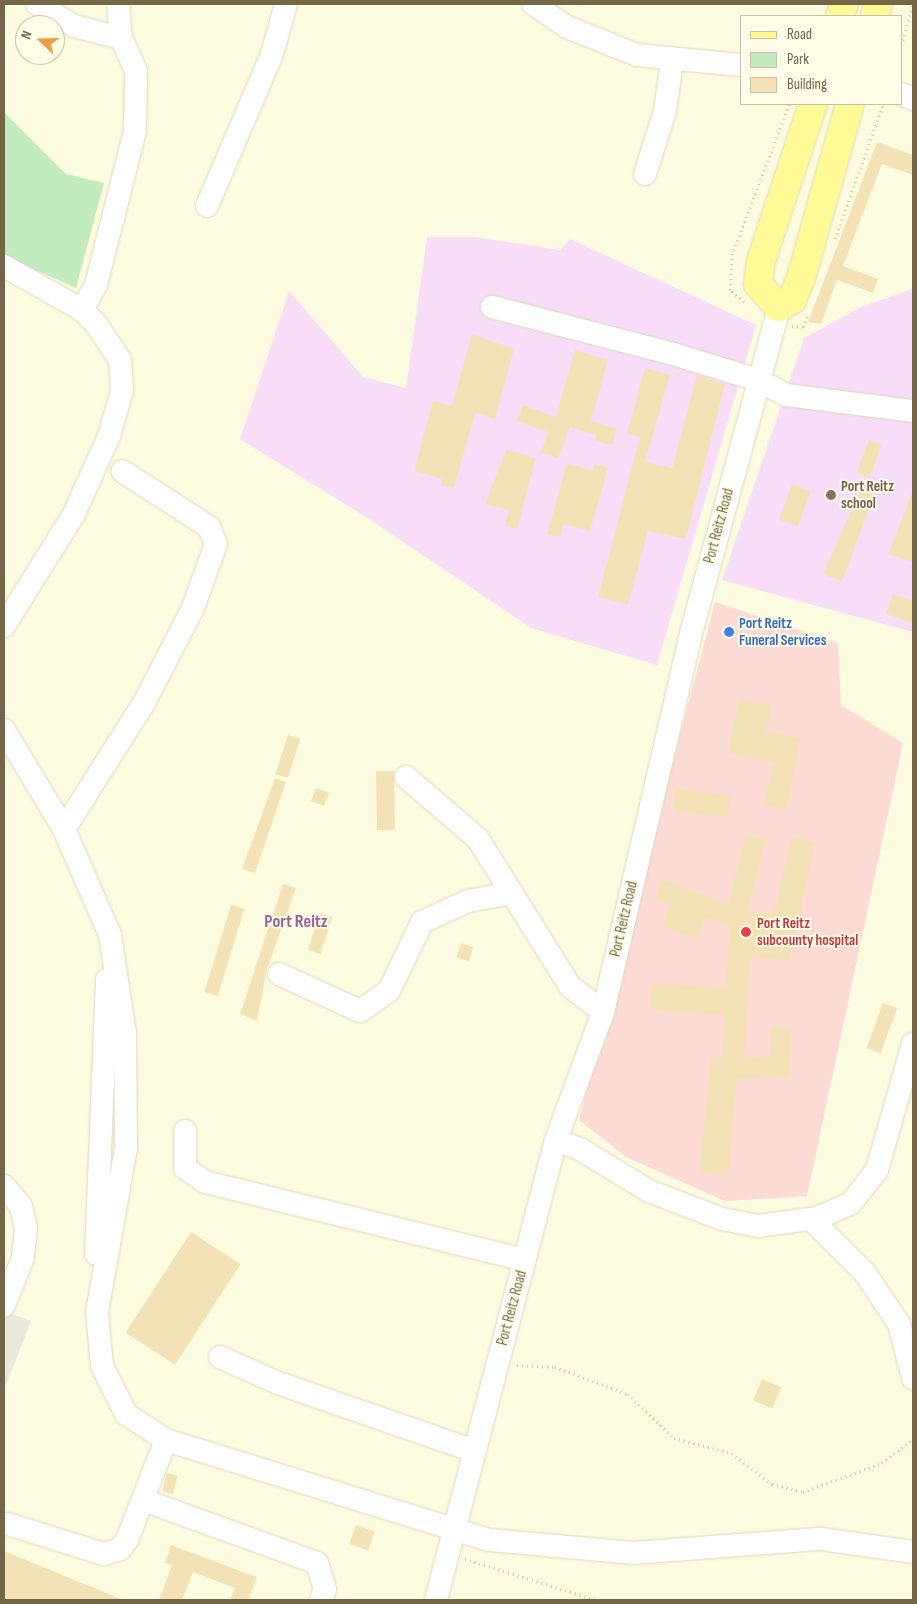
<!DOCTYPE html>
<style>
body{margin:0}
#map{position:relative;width:917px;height:1604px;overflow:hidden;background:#fdfbe0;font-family:"Sofia Sans Condensed",sans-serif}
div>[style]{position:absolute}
.industrial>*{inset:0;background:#ebe8dc}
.education>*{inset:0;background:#f8ddf9}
.medical>*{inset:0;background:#fbdbd3}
.green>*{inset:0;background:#c2ebbf}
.building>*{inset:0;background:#f4e2b7;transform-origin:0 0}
.path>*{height:2.5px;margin-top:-1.25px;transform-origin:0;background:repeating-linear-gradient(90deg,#d8c69a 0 1px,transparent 0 5px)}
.roads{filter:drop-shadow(0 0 1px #dfd7b9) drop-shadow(0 0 1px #dfd7b9)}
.minor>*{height:22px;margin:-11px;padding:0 11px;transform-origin:11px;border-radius:11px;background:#fff}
.major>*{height:28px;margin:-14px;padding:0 14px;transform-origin:14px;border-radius:14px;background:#fff996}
.dots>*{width:14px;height:14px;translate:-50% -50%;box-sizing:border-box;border:2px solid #fffde7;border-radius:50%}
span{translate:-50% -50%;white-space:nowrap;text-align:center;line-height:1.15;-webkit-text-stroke:4px #fffde7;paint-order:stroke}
.education-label{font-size:15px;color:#785e54;font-weight:700}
.left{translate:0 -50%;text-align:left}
.street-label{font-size:15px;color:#756647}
.shop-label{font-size:15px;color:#366cbe;font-weight:700}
.health-label{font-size:15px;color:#be3a42;font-weight:700}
.quarter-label{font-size:18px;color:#986299;font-weight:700}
.frame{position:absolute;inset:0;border:5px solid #756647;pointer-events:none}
.legend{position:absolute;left:740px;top:15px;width:162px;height:90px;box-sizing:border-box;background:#fffde7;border:1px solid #c8c1a7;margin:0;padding:6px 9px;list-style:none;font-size:15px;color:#756647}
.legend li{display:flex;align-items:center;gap:10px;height:25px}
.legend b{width:25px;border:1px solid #c8c1a7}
.north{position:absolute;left:15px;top:15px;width:50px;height:50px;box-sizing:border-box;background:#fffde7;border:1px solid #c8c1a7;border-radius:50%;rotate:291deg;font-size:14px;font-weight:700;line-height:20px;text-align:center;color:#756647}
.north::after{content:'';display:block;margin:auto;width:18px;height:22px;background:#ed9e40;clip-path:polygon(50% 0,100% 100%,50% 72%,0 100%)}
</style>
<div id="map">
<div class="industrial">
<i style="clip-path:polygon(4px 1311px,31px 1321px,4px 1390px)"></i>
</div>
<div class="education">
<i style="clip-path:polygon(427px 237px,475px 237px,560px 250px,570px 239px,756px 325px,657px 665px,531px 628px,366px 517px,240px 439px,289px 291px,363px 377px,406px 388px)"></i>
<i style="clip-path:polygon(913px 289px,913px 632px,722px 580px,804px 338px,861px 307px)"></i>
</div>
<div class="medical">
<i style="clip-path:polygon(715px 602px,838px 643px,841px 705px,903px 743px,807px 1196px,725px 1201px,626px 1157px,579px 1120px)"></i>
</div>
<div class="green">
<i style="clip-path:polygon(4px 112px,66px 174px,104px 183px,76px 288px,4px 256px)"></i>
</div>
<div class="building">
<i style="clip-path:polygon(877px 142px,913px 155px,913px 175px,882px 164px,843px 266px,878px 279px,873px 293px,837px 280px,821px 324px,808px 322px)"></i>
<i style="clip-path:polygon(472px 334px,514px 349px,495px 419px,475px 413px,454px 488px,441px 485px,443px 479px,414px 471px,433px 401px,452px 406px)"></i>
<i style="clip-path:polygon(575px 350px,608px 360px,591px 421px,617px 429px,612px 445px,595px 441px,596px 435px,570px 427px,558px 458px,541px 452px,548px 432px,517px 421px,523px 405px,556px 417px)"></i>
<i style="clip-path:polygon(645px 368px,670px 375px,645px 462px,672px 468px,697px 375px,725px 384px,686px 539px,648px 531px,628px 605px,598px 597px,640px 437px,627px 434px)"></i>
<i style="left:869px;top:440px;width:14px;height:35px;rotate:21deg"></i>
<i style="clip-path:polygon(506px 450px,536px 458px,517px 529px,505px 525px,509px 510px,485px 504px)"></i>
<i style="clip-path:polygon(567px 463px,593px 471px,595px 464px,608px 468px,590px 531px,564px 524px,560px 537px,547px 534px)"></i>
<i style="left:792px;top:484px;width:20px;height:38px;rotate:20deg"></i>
<i style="clip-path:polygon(863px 485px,876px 490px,842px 582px,823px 574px)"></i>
<i style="clip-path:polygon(913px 490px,913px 562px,888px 554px)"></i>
<i style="clip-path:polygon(893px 594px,913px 601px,913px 623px,886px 614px)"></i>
<i style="clip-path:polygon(739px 699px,771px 706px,766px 731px,801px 739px,786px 809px,764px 805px,774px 763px,728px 753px)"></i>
<i style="left:288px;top:735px;width:13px;height:41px;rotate:18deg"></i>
<i style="left:394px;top:771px;width:59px;height:18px;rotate:89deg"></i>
<i style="clip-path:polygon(275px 778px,286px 782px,255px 873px,242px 869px)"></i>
<i style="left:316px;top:788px;width:14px;height:14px;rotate:21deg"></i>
<i style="left:676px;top:789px;width:55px;height:22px;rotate:7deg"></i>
<i style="clip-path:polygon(746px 835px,766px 840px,747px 911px,774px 913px,792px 837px,815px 842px,790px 960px,750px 957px,744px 1059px,770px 1056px,771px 1027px,791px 1028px,789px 1076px,737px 1079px,728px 1174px,700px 1172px,711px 1058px,722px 1059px,725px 1015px,650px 1010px,652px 983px,726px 988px,730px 926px,705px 917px,698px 939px,663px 927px,670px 904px,655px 898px,662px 880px,728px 904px)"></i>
<i style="clip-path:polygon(283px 884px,296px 888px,267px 969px,257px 1021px,240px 1014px)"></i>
<i style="left:231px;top:905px;width:14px;height:91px;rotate:17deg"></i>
<i style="left:320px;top:913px;width:13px;height:39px;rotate:18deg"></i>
<i style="left:461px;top:943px;width:13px;height:15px;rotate:18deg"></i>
<i style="left:883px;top:1003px;width:15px;height:48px;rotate:20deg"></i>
<i style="left:191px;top:1232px;width:59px;height:120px;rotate:33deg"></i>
<i style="left:762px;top:1379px;width:21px;height:23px;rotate:23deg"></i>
<i style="left:167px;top:1473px;width:11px;height:19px;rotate:15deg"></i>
<i style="left:356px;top:1525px;width:20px;height:20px;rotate:20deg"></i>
<i style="clip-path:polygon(171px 1545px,257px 1577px,248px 1600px,230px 1600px,235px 1588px,193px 1572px,182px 1600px,159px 1600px,172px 1565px,165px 1563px)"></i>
<i style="clip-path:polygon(4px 1551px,121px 1599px,121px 1600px,4px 1600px)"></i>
</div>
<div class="path">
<i style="left:901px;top:45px;width:43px;rotate:-73.7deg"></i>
<i style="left:835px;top:239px;width:143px;rotate:-70.4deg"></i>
<i style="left:744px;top:302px;width:18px;rotate:-139deg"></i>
<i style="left:730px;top:290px;width:35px;rotate:-87deg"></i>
<i style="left:732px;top:255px;width:161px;rotate:-69.3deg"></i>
<i style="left:792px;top:326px;width:11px;rotate:5deg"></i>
<i style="left:803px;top:327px;width:13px;rotate:-67deg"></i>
<i style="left:517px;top:1365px;width:38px;rotate:3deg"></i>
<i style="left:555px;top:1367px;width:78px;rotate:20.3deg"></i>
<i style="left:628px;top:1394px;width:64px;rotate:43.7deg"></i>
<i style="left:674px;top:1438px;width:60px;rotate:14.5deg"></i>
<i style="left:732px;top:1453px;width:51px;rotate:37.8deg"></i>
<i style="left:772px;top:1484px;width:32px;rotate:14deg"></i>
<i style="left:803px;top:1492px;width:84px;rotate:-20.2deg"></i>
<i style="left:882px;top:1463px;width:39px;rotate:-37deg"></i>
<i style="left:465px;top:1559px;width:138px;rotate:17.3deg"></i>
</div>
<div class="roads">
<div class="minor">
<i style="left:37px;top:4px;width:43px;rotate:30.7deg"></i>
<i style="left:74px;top:26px;width:49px;rotate:14.3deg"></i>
<i style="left:533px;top:4px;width:41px;rotate:34.1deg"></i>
<i style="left:567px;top:27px;width:75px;rotate:21.8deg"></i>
<i style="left:637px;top:55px;width:104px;rotate:5.5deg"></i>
<i style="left:901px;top:94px;width:13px;rotate:23deg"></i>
<i style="left:645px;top:174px;width:66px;rotate:-72.4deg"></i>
<i style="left:665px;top:111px;width:49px;rotate:-81.9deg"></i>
<i style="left:207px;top:206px;width:165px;rotate:-66.8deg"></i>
<i style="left:272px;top:54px;width:52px;rotate:-74.4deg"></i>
<i style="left:4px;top:266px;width:90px;rotate:29.4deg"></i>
<i style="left:82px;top:310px;width:21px;rotate:45deg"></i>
<i style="left:97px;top:325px;width:42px;rotate:56.7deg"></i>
<i style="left:120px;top:360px;width:31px;rotate:86deg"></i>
<i style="left:122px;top:391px;width:47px;rotate:106.1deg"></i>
<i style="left:109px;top:436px;width:85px;rotate:114.2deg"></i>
<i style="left:74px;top:514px;width:132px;rotate:122deg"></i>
<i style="left:492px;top:307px;width:184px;rotate:14.5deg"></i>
<i style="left:670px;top:353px;width:92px;rotate:17.1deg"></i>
<i style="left:758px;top:380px;width:32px;rotate:28deg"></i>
<i style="left:786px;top:395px;width:128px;rotate:7.2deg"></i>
<i style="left:82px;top:310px;width:29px;rotate:-61deg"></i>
<i style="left:96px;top:285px;width:159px;rotate:-75.8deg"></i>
<i style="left:135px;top:131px;width:60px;rotate:-89deg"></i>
<i style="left:136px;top:71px;width:36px;rotate:-114deg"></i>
<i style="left:121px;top:38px;width:34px;rotate:-95deg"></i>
<i style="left:4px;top:730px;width:116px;rotate:58.8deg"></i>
<i style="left:64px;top:829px;width:116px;rotate:66.5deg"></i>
<i style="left:110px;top:935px;width:99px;rotate:81.3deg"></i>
<i style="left:125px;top:1033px;width:115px;rotate:89.5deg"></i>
<i style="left:126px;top:1148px;width:167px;rotate:100deg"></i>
<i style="left:97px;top:1312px;width:54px;rotate:84.7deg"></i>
<i style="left:102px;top:1366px;width:54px;rotate:63.4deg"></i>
<i style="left:126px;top:1414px;width:48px;rotate:33deg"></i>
<i style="left:166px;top:1440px;width:339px;rotate:17.2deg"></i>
<i style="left:490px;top:1540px;width:144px;rotate:5.2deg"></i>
<i style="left:633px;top:1553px;width:189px;rotate:-4.3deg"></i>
<i style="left:821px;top:1539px;width:93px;rotate:8deg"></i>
<i style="left:406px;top:777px;width:95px;rotate:40.7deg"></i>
<i style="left:478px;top:839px;width:173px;rotate:58deg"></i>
<i style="left:570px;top:986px;width:42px;rotate:38.2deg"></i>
<i style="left:64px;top:829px;width:149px;rotate:-57.6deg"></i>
<i style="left:144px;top:703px;width:107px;rotate:-62.7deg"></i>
<i style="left:193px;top:608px;width:68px;rotate:-70.2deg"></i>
<i style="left:216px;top:544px;width:18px;rotate:-112deg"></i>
<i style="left:209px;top:527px;width:103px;rotate:-147.2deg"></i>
<i style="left:279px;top:974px;width:89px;rotate:24.6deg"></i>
<i style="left:360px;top:1011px;width:35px;rotate:-35deg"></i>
<i style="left:389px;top:991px;width:76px;rotate:-64.4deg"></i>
<i style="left:422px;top:922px;width:51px;rotate:-24.5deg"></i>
<i style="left:468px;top:901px;width:45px;rotate:-10.3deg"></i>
<i style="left:185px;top:1131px;width:37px;rotate:90deg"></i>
<i style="left:185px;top:1168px;width:24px;rotate:35deg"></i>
<i style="left:205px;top:1182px;width:329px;rotate:13.7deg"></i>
<i style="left:556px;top:1140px;width:26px;rotate:21deg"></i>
<i style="left:580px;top:1149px;width:81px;rotate:31.3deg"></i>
<i style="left:649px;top:1191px;width:78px;rotate:21deg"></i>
<i style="left:722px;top:1219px;width:37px;rotate:11deg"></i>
<i style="left:758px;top:1226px;width:60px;rotate:-7.7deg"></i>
<i style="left:817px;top:1218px;width:36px;rotate:-23deg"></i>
<i style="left:850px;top:1204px;width:43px;rotate:-51.5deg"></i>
<i style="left:877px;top:1170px;width:131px;rotate:-74.1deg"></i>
<i style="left:4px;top:1186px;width:26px;rotate:50deg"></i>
<i style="left:21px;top:1206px;width:23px;rotate:77deg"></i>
<i style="left:26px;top:1228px;width:30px;rotate:96deg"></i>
<i style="left:23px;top:1258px;width:51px;rotate:112deg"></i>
<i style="left:811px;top:1219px;width:76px;rotate:45deg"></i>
<i style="left:865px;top:1273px;width:61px;rotate:56.3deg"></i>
<i style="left:899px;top:1324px;width:56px;rotate:75.5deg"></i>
<i style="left:96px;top:1254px;width:275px;rotate:-87.7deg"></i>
<i style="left:220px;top:1357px;width:64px;rotate:24.1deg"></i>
<i style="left:278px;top:1383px;width:207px;rotate:19.1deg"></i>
<i style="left:143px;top:1500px;width:185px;rotate:19.9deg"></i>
<i style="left:317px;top:1563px;width:27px;rotate:73deg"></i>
<i style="left:325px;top:1589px;width:12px;rotate:110deg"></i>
<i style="left:8px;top:1524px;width:101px;rotate:17.4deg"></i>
<i style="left:104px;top:1554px;width:17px;rotate:-17deg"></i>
<i style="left:120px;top:1549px;width:11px;rotate:-52deg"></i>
<i style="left:127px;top:1540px;width:107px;rotate:-68.7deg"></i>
<i style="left:436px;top:1600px;width:475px;rotate:-75.4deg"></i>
<i style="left:556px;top:1140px;width:136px;rotate:-69.8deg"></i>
<i style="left:603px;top:1012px;width:381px;rotate:-76.9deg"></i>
<i style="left:689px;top:641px;width:346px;rotate:-74.9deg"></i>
</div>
<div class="major">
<i style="left:840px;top:16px;width:13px;rotate:-72deg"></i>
<i style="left:875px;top:16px;width:12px;rotate:-76deg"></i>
<i style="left:813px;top:104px;width:165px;rotate:108.3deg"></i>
<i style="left:761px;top:261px;width:23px;rotate:97deg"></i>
<i style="left:758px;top:284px;width:31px;rotate:48deg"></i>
<i style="left:779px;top:307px;width:15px;rotate:-28deg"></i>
<i style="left:792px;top:300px;width:24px;rotate:-68deg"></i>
<i style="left:801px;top:278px;width:181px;rotate:-74.3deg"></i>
</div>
</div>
<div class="dots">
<i style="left:831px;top:495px;background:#8d6e63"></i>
<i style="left:729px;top:632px;background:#3f7fe0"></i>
<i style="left:746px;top:932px;background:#e0444e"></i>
</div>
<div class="education-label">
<span class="left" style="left:841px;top:495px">Port Reitz<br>school</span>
</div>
<div class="street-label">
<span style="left:719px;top:526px;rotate:-75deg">Port Reitz Road</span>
<span style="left:624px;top:919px;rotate:-77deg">Port Reitz Road</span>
<span style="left:512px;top:1308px;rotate:-75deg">Port Reitz Road</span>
</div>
<div class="shop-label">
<span class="left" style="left:739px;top:632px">Port Reitz<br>Funeral Services</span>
</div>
<div class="health-label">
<span class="left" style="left:757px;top:932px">Port Reitz<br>subcounty hospital</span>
</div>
<div class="quarter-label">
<span style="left:296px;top:922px">Port Reitz</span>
</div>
<div class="frame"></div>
<ul class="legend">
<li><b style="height:6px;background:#fff996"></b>Road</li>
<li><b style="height:14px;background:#c2ebbf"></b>Park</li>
<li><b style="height:14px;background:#f4e2b7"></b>Building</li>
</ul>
<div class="north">N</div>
</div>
